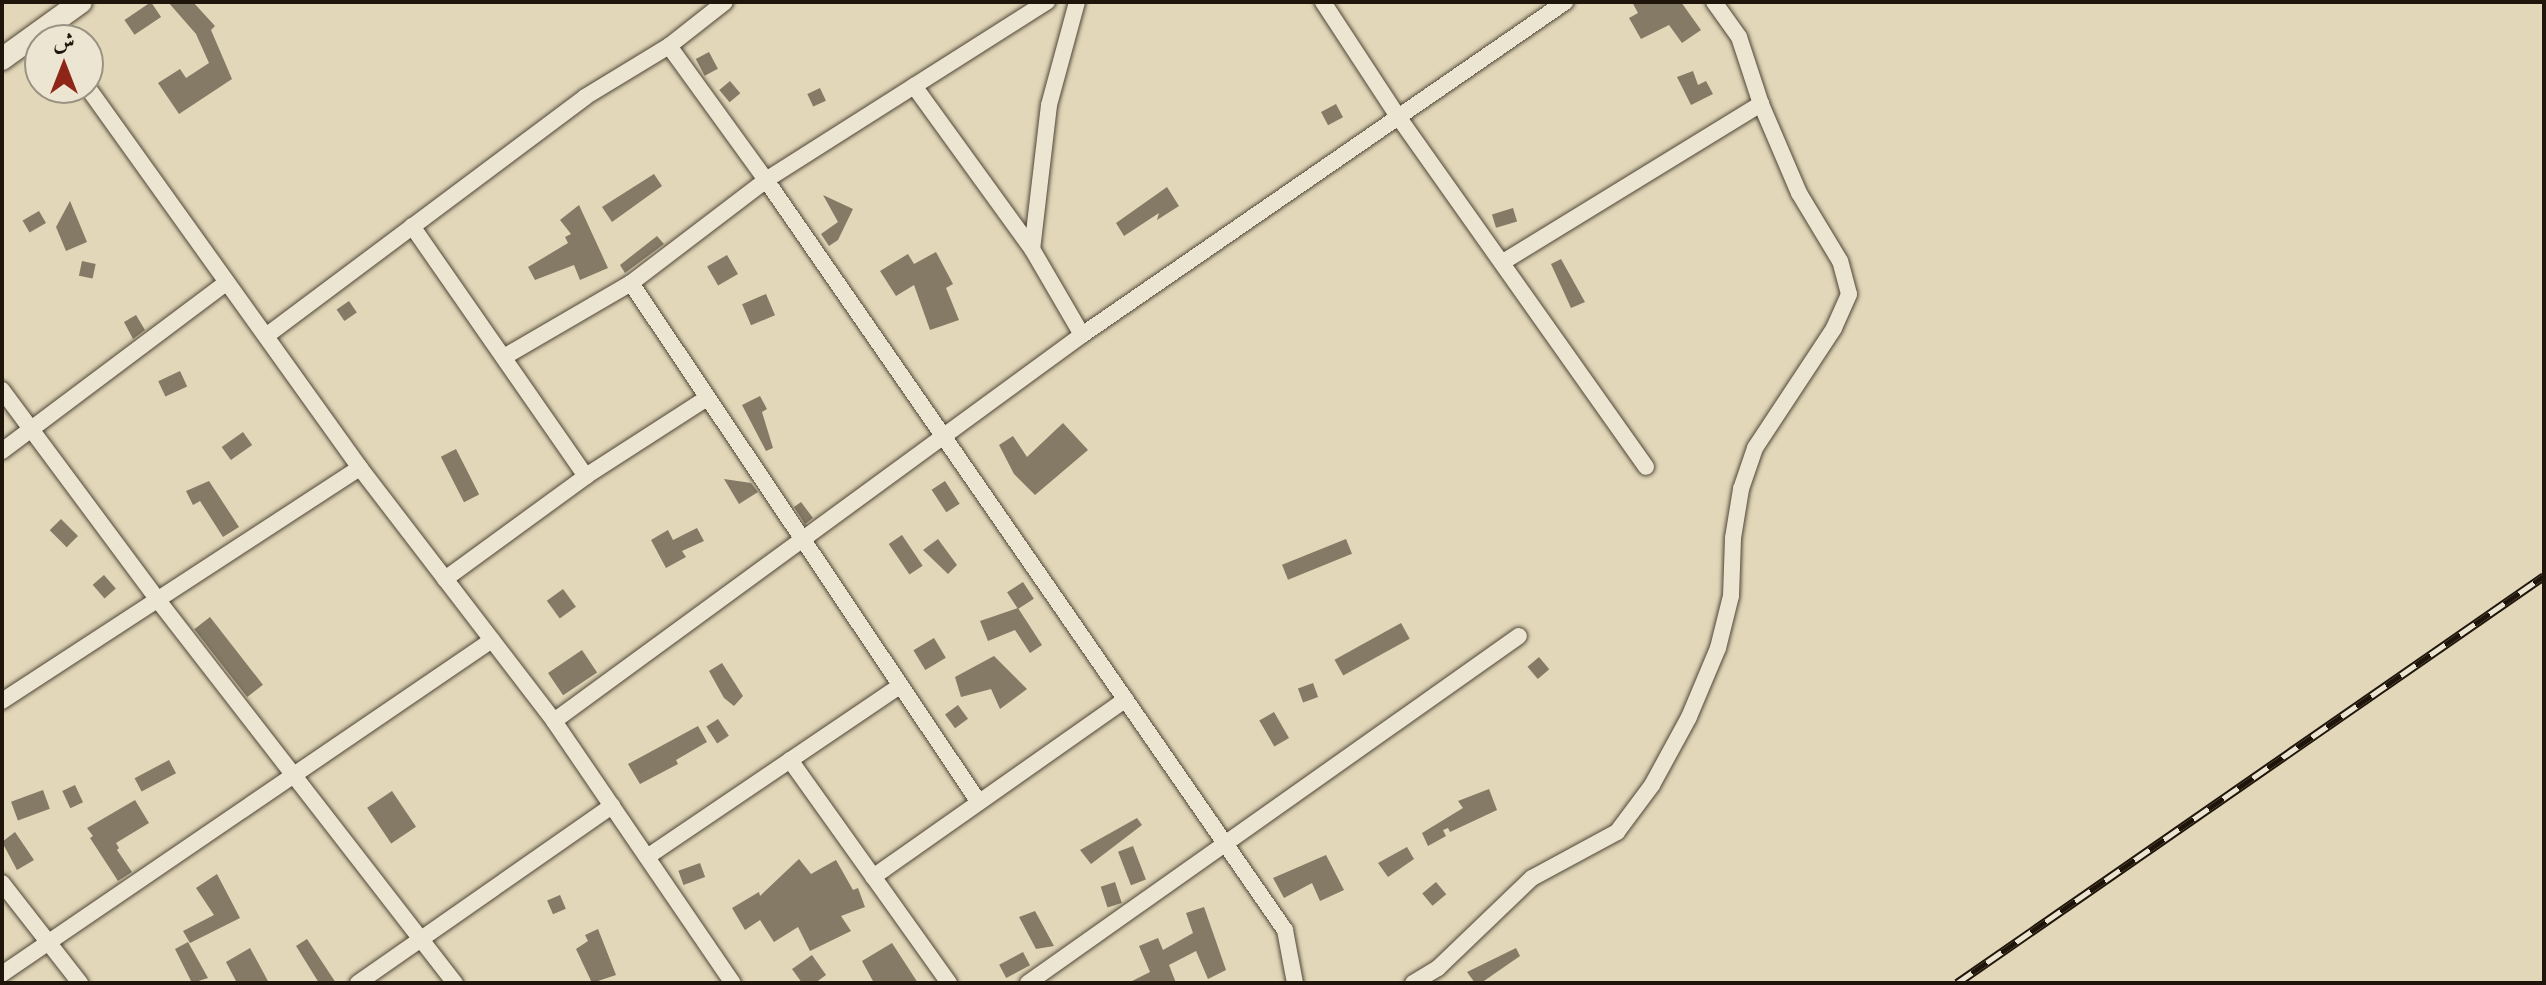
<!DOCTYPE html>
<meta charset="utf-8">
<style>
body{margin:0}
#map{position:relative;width:2546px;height:985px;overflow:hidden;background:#e2d7b9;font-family:"EB Garamond",Amiri,serif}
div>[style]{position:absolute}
.building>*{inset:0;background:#847a65;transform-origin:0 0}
.roads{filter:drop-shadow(0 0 2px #504636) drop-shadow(0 0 2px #504636)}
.street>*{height:16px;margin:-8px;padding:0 8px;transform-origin:8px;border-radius:8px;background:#ece5d2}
.secondary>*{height:22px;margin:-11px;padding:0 11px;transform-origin:11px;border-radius:11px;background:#ece5d2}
.rail>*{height:9px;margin-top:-4.5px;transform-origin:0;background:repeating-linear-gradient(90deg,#ece5d2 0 18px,#1f150a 0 36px);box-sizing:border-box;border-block:2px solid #1f150a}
span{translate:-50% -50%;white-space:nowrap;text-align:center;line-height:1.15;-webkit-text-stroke:7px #ece5d2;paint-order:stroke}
.frame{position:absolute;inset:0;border:4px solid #1f150a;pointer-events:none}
.north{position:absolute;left:24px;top:24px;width:80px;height:80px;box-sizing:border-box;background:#ece5d2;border:2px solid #9a9282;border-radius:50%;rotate:0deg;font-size:22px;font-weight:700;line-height:32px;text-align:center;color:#1f150a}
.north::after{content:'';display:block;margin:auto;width:28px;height:36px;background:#8f2418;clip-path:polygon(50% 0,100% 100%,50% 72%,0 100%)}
</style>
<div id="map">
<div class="building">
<i style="left:151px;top:2px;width:18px;height:32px;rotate:56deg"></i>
<i style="clip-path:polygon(168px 2px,193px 2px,215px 26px,211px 30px,232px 79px,179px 114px,158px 83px,180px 69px,186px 78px,209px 63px,196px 34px)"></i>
<i style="clip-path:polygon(1632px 2px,1681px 2px,1701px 30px,1682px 43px,1669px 25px,1641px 39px,1629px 18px,1638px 13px)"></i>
<i style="left:709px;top:52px;width:19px;height:15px;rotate:62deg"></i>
<i style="clip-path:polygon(1693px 71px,1698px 85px,1706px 81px,1713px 94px,1691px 105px,1677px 77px)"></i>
<i style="left:730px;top:81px;width:16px;height:14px;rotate:50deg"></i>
<i style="left:820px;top:88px;width:14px;height:14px;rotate:65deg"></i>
<i style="left:1336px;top:104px;width:15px;height:17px;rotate:62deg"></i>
<i style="clip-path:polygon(654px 174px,662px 186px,612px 222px,602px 207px)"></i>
<i style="clip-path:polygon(1167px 187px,1179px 206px,1157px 220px,1159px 213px,1124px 236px,1116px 223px)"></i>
<i style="clip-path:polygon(823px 195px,853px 209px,838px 240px,829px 246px,821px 234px,838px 222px)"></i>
<i style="clip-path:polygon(70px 201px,87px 242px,66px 251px,56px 227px)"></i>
<i style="clip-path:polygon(579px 205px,608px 268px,580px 280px,574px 265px,535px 280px,528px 267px,568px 243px,565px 237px,571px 234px,560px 220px)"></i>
<i style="left:1513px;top:208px;width:14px;height:22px;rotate:73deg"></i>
<i style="left:39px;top:211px;width:14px;height:19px;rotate:60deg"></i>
<i style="clip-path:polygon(657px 236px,664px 244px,625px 273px,620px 265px)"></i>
<i style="clip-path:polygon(936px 252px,953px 284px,946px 288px,959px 320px,930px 330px,914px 285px,896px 296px,880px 271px,908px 254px,914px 264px)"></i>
<i style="left:727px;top:255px;width:22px;height:23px;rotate:60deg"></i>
<i style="clip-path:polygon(1561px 259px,1585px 302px,1571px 308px,1551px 264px)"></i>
<i style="left:82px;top:261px;width:14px;height:15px;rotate:12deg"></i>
<i style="left:766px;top:294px;width:23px;height:26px;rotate:67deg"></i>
<i style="left:349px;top:301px;width:14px;height:15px;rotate:56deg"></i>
<i style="clip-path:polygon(136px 315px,145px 330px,133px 339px,124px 322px)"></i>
<i style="left:180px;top:371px;width:17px;height:24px;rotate:65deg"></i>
<i style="clip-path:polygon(760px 396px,767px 409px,762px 412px,773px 448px,766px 451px,742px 405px)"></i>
<i style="clip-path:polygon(1063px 423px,1088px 450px,1035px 495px,1014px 474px,999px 445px,1013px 436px,1027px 457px)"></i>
<i style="left:243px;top:432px;width:16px;height:26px;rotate:55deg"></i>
<i style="left:456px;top:449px;width:51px;height:17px;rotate:63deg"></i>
<i style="clip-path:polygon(724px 479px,751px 483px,758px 492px,739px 504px)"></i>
<i style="clip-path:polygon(209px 481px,239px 527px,223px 537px,200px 501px,193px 505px,186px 491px)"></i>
<i style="left:945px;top:481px;width:27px;height:16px;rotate:57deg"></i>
<i style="clip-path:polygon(801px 502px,813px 518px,805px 524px,794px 507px)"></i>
<i style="left:61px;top:519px;width:24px;height:16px;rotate:45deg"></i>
<i style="clip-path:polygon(697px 528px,704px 541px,682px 551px,686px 557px,666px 568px,651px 540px,668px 530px,673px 540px)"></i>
<i style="left:902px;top:535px;width:37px;height:16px;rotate:56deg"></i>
<i style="clip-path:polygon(938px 539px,957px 565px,948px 574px,923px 550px)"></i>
<i style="left:1346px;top:539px;width:16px;height:69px;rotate:68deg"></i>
<i style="left:104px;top:575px;width:18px;height:15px;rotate:49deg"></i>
<i style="left:1023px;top:582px;width:20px;height:19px;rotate:57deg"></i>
<i style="left:563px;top:589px;width:22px;height:20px;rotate:54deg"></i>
<i style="clip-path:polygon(1018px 608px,1042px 645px,1030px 653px,1015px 630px,988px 641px,980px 621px)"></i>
<i style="left:210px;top:617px;width:86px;height:20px;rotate:52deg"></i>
<i style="left:1401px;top:623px;width:18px;height:76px;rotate:61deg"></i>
<i style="left:934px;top:638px;width:23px;height:24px;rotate:59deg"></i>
<i style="left:582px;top:650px;width:27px;height:41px;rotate:56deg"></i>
<i style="clip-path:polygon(994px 656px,1027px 689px,1000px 709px,991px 689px,961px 697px,955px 677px)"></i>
<i style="left:1539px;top:657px;width:16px;height:15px;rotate:50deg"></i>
<i style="clip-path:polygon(722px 663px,743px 696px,734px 706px,724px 698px,709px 671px)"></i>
<i style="left:1313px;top:683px;width:15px;height:16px;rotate:70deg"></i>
<i style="left:958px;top:705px;width:17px;height:16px;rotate:54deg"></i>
<i style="left:1274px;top:712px;width:30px;height:17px;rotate:60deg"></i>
<i style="left:718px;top:719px;width:20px;height:14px;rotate:57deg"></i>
<i style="clip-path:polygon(698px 726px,707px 742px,676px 760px,678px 764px,640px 784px,628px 764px)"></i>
<i style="left:169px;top:760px;width:15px;height:39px;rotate:62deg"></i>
<i style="left:75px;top:785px;width:19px;height:14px;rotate:65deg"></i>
<i style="clip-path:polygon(1489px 789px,1497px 810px,1450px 832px,1448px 828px,1443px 830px,1446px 836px,1428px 846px,1422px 833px,1463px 808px,1458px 801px)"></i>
<i style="left:43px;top:790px;width:20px;height:34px;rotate:70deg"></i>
<i style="left:392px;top:791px;width:43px;height:30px;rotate:56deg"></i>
<i style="clip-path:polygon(135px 800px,149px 823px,116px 843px,119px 848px,117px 850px,132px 872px,118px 881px,90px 838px,93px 836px,87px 828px)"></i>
<i style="clip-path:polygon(1137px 818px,1142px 825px,1091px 864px,1080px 850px)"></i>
<i style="clip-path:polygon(15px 832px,34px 860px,17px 870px,2px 842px)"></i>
<i style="left:1133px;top:846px;width:36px;height:16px;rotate:69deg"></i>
<i style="clip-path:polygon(1407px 847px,1414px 859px,1388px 877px,1378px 863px)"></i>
<i style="clip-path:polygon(1326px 855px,1344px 890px,1320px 901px,1312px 883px,1284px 898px,1273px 878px)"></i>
<i style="clip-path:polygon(799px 859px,811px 874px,836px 860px,853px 890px,858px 888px,865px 907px,841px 916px,851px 931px,810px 951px,798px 927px,774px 942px,760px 920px,745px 930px,732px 908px,759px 892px,760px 896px)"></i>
<i style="left:700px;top:863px;width:15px;height:23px;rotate:70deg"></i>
<i style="clip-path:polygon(217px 874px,240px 918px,190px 943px,183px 931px,214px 915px,196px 888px)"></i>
<i style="left:1115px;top:882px;width:22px;height:15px;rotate:72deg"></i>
<i style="left:1436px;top:882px;width:16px;height:18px;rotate:50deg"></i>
<i style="left:560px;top:895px;width:15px;height:14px;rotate:67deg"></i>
<i style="clip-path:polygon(1204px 907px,1226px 970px,1208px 979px,1196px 951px,1169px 965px,1176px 983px,1128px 983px,1150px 972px,1139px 946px,1158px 938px,1163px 950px,1193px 933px,1186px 913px)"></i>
<i style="clip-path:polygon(1035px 911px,1054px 946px,1036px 949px,1019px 917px)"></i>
<i style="clip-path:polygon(598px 929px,616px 975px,592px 983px,576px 949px,588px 941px,585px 935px)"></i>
<i style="clip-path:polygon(307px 939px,336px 983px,319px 983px,296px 946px)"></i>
<i style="clip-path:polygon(188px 942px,208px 978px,192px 983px,175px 949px)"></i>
<i style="clip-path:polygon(892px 943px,918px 983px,874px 983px,862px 961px)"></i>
<i style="clip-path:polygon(250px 948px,269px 983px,237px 983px,226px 962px)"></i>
<i style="clip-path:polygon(1516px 948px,1520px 956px,1481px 983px,1475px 983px,1467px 972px)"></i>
<i style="left:1023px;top:952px;width:15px;height:27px;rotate:62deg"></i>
<i style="clip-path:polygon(812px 955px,826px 975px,815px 983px,802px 983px,792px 969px)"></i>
</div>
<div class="roads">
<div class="street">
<i style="left:1077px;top:2px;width:107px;rotate:105.2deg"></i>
<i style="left:1049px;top:105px;width:145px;rotate:96.7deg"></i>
<i style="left:1032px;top:249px;width:99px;rotate:59.8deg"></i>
<i style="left:1323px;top:2px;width:135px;rotate:56.8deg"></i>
<i style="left:1397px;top:115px;width:431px;rotate:54.7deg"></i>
<i style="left:669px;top:46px;width:165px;rotate:54.1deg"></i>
<i style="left:766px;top:180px;width:912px;rotate:55.32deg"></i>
<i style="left:1285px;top:930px;width:54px;rotate:79.3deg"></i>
<i style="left:914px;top:86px;width:201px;rotate:54.1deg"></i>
<i style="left:88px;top:88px;width:467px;rotate:54.4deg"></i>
<i style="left:360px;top:468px;width:319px;rotate:52.5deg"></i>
<i style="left:554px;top:721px;width:317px;rotate:55.7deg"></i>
<i style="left:412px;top:226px;width:305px;rotate:55.2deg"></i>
<i style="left:1503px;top:262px;width:303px;rotate:-31.5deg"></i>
<i style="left:631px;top:283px;width:623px;rotate:56.18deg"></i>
<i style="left:266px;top:336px;width:399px;rotate:-36.8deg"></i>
<i style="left:585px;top:97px;width:98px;rotate:-31.3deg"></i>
<i style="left:669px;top:46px;width:71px;rotate:-38.2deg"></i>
<i style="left:504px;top:357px;width:147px;rotate:-30.2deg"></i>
<i style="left:631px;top:283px;width:170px;rotate:-37.3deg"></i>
<i style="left:766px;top:180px;width:333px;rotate:-32.4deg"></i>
<i style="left:2px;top:390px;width:260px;rotate:53.4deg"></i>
<i style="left:157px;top:599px;width:486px;rotate:52.2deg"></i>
<i style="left:2px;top:451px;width:281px;rotate:-36.9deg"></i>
<i style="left:445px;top:579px;width:175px;rotate:-36.1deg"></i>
<i style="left:586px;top:476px;width:144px;rotate:-32.8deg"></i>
<i style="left:2px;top:701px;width:427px;rotate:-33.1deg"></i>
<i style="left:554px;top:721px;width:654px;rotate:-36.17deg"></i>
<i style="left:1082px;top:335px;width:587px;rotate:-34.58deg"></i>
<i style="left:790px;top:760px;width:274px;rotate:54.5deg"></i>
<i style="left:647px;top:857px;width:305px;rotate:-34.1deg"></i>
<i style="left:873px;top:877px;width:309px;rotate:-35.1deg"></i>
<i style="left:2px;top:883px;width:127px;rotate:52deg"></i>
<i style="left:2px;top:974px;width:593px;rotate:-34.28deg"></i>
<i style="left:358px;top:983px;width:310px;rotate:-34.9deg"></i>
<i style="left:1028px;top:983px;width:601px;rotate:-35.25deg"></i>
<i style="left:1413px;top:983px;width:29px;rotate:-31deg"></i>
<i style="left:1438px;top:968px;width:130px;rotate:-43.8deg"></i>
<i style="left:1532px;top:878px;width:97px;rotate:-28.4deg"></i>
<i style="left:1617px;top:832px;width:59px;rotate:-53.3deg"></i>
<i style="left:1652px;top:785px;width:77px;rotate:-61.4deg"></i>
<i style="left:1689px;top:717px;width:75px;rotate:-67.2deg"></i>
<i style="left:1718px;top:648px;width:54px;rotate:-76deg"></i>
<i style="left:1731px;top:596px;width:58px;rotate:-88deg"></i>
<i style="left:1733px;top:538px;width:50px;rotate:-80.7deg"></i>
<i style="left:1741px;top:489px;width:43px;rotate:-71.1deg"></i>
<i style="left:1755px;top:448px;width:144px;rotate:-56.6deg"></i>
<i style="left:1834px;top:328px;width:37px;rotate:-66deg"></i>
<i style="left:1849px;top:294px;width:34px;rotate:-105deg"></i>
<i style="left:1840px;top:261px;width:79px;rotate:-121.1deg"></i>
<i style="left:1799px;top:193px;width:97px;rotate:-113.1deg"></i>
<i style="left:1761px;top:104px;width:71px;rotate:-108.2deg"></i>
<i style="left:1739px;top:37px;width:43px;rotate:-125.5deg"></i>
</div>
<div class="secondary">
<i style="left:2px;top:59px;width:97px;rotate:-35.8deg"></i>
</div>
</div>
<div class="rail">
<i style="left:1957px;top:983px;width:714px;rotate:-34.74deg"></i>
</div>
<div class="frame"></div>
<div class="north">ش</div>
</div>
